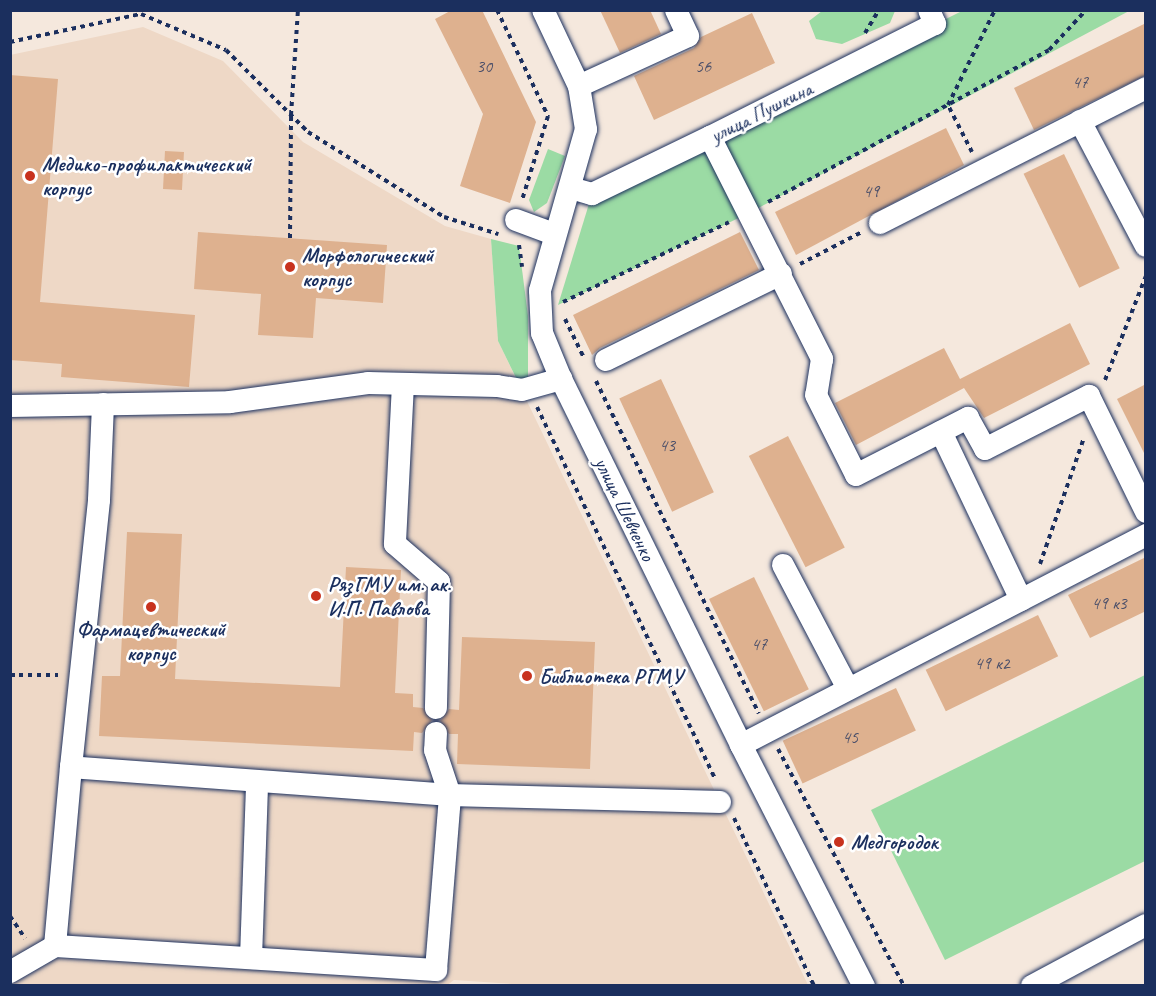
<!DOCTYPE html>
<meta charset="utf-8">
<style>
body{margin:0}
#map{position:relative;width:1156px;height:996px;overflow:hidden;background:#f5e8dd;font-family:Caveat,sans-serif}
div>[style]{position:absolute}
.built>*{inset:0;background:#eed8c6}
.green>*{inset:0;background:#9bdba4}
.building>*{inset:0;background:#deb18f;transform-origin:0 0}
.path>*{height:4px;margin-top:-2px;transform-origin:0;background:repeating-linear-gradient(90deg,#1b2f5e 0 4.5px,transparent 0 9px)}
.roads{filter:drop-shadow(0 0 2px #1b2f5e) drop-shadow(0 0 2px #1b2f5e)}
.minor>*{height:22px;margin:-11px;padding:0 11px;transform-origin:11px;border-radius:11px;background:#fff}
.dots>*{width:16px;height:16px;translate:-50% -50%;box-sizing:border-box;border:3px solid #fff;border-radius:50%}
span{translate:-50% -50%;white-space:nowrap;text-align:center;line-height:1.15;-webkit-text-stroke:5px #fff;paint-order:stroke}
.number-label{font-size:18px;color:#4c506a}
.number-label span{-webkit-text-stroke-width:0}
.street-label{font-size:21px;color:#1b2f5e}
.poi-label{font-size:21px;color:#1b2f5e;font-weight:700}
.left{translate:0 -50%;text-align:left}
.frame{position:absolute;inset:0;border:12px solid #1b2f5e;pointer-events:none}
</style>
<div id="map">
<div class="built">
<i style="clip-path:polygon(143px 27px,223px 61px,303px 142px,445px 226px,491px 239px,498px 341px,808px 985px,542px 986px,454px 980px,446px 986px,11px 985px,10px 55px)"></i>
</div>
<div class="green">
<i style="clip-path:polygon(822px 11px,822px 10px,895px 11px,890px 23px,842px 44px,816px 39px,809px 21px)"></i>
<i style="clip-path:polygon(962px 11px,1129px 11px,749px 213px,558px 305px,592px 194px)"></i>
<i style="clip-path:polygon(548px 149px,565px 156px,547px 203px,534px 212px,529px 200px)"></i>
<i style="clip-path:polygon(491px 239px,519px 246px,528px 316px,528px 387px,522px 390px,498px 341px)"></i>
<i style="clip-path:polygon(1145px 675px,1145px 861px,945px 960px,871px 810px)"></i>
</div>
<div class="building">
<i style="clip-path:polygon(452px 10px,482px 10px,536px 122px,510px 203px,460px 186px,483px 114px,435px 19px)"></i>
<i style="clip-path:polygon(600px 10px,650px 10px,661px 34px,620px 53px)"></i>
<i style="clip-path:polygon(752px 13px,775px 63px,654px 120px,634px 76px,694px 48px,701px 37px)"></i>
<i style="clip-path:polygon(1146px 23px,1146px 75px,1034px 130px,1014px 88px)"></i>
<i style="clip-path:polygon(10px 75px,58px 79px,40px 302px,195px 315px,189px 387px,61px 377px,62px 364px,10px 360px)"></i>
<i style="clip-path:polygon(946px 128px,964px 165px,796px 255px,775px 212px)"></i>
<i style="left:165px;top:151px;width:19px;height:38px;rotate:3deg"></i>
<i style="left:1064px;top:154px;width:127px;height:45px;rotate:64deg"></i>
<i style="clip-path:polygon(198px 232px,387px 245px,383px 303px,316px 298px,313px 338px,258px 335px,261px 294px,194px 289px)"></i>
<i style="clip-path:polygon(740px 232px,759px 270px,600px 348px,592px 355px,573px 315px)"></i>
<i style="clip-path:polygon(1070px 323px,1090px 364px,984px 418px,964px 388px,856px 445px,835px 403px,944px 348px,960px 379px)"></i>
<i style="left:661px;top:379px;width:125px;height:46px;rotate:65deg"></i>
<i style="clip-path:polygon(1146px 384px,1146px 457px,1117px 399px)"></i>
<i style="left:788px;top:436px;width:125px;height:44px;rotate:63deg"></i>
<i style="clip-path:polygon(127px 532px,182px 534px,175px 679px,340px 687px,346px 567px,401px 570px,395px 693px,413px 694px,413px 707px,423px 708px,432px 720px,422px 733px,414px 732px,413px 751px,99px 736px,102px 676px,120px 676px)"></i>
<i style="clip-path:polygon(1146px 557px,1146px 611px,1090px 638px,1068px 595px)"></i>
<i style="left:754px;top:577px;width:125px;height:50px;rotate:64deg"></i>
<i style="left:1038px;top:615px;width:46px;height:125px;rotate:64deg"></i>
<i style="clip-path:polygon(462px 637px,595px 642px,590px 769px,457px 764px,458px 734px,449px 734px,440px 721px,449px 709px,459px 710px)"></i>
<i style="left:896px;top:688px;width:47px;height:125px;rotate:65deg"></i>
</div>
<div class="path">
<i style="left:497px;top:10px;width:118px;rotate:64.3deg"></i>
<i style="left:548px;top:116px;width:88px;rotate:107.2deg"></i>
<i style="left:865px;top:33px;width:27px;rotate:-59deg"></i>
<i style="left:10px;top:42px;width:134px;rotate:-12.1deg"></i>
<i style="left:141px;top:14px;width:92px;rotate:23deg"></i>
<i style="left:226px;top:50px;width:116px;rotate:45deg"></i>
<i style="left:308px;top:132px;width:160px;rotate:32deg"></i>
<i style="left:444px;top:217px;width:57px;rotate:17.5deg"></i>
<i style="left:972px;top:152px;width:53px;rotate:-117.1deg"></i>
<i style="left:948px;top:105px;width:106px;rotate:-63.7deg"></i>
<i style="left:768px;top:202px;width:319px;rotate:-28.4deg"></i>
<i style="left:1049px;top:50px;width:54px;rotate:-47.2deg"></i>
<i style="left:290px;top:238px;width:123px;rotate:-89.5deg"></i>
<i style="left:291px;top:115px;width:105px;rotate:-86.2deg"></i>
<i style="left:519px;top:245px;width:22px;rotate:82deg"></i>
<i style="left:800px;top:264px;width:68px;rotate:-27.3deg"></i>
<i style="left:563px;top:302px;width:184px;rotate:-25.7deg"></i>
<i style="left:565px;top:319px;width:43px;rotate:64deg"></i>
<i style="left:1105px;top:380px;width:112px;rotate:-68.5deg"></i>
<i style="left:596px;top:381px;width:370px;rotate:63.9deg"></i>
<i style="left:537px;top:407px;width:412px;rotate:64.4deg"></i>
<i style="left:1040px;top:564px;width:133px;rotate:-70.8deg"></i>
<i style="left:10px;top:675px;width:48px"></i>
<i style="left:778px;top:749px;width:268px;rotate:62deg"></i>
<i style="left:734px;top:818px;width:186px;rotate:64.5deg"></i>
<i style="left:10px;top:916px;width:27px;rotate:56deg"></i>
</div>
<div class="roads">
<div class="minor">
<i style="left:543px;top:10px;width:84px;rotate:64.7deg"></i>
<i style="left:579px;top:86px;width:44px;rotate:80.8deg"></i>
<i style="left:586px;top:129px;width:168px;rotate:105.9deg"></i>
<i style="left:540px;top:291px;width:42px;rotate:87.3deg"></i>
<i style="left:542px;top:333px;width:50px;rotate:67.6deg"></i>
<i style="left:561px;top:379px;width:408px;rotate:63.8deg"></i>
<i style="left:741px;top:745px;width:271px;rotate:63deg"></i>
<i style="left:579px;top:86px;width:120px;rotate:-24.6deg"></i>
<i style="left:688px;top:36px;width:29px;rotate:-115deg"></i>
<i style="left:1080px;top:121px;width:141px;rotate:62.2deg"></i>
<i style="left:710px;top:137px;width:249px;rotate:63.2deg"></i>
<i style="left:822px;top:359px;width:36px;rotate:99deg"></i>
<i style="left:816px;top:395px;width:89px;rotate:63.4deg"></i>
<i style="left:856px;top:475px;width:126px;rotate:-27deg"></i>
<i style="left:968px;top:418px;width:35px;rotate:61deg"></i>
<i style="left:985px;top:449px;width:117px;rotate:-27deg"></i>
<i style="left:1089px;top:396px;width:129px;rotate:63.8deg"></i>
<i style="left:571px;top:188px;width:22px;rotate:16deg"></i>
<i style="left:592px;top:194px;width:131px;rotate:-25.8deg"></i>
<i style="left:710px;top:137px;width:252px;rotate:-26.7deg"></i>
<i style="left:935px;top:24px;width:15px;rotate:-113deg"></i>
<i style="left:516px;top:220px;width:40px;rotate:20.2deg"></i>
<i style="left:880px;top:223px;width:298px;rotate:-26.9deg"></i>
<i style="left:606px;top:360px;width:195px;rotate:-26.2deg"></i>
<i style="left:403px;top:384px;width:160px;rotate:92.9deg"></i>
<i style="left:395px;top:544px;width:58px;rotate:40.8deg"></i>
<i style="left:439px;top:582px;width:126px;rotate:91.4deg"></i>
<i style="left:10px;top:406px;width:220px;rotate:-1deg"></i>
<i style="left:230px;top:402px;width:139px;rotate:-7.8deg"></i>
<i style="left:368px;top:383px;width:129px;rotate:1.3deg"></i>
<i style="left:497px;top:386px;width:25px;rotate:9deg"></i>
<i style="left:522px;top:390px;width:41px;rotate:-15.8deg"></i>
<i style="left:941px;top:432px;width:186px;rotate:64.5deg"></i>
<i style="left:783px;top:565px;width:140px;rotate:62.3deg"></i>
<i style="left:436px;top:733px;width:17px;rotate:93deg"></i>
<i style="left:435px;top:750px;width:47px;rotate:71.6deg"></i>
<i style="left:450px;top:795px;width:270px;rotate:1.5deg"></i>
<i style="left:741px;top:745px;width:456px;rotate:-27.4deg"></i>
<i style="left:55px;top:946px;width:180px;rotate:-84.9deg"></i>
<i style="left:251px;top:958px;width:176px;rotate:-88deg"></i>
<i style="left:10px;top:972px;width:52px;rotate:-30deg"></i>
<i style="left:55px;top:946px;width:382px;rotate:3.6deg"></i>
<i style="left:436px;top:970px;width:176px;rotate:-85.4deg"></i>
<i style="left:450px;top:795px;width:380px;rotate:-175.8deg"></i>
<i style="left:71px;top:767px;width:268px;rotate:-84deg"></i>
<i style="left:99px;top:500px;width:96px;rotate:-87.6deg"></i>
<i style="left:1032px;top:986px;width:129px;rotate:-28.2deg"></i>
</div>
</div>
<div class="dots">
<i style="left:30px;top:176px;background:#c8321e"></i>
<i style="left:290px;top:267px;background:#c8321e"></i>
<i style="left:316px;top:596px;background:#c8321e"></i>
<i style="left:151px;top:607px;background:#c8321e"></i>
<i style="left:527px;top:676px;background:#c8321e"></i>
<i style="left:839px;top:842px;background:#c8321e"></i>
</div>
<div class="number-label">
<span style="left:484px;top:66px">30</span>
<span style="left:703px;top:66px">56</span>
<span style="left:1080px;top:82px">47</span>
<span style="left:871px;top:191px">49</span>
<span style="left:667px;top:445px">43</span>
<span style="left:1109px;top:603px">49 к3</span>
<span style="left:759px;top:644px">47</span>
<span style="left:992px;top:663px">49 к2</span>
<span style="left:850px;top:737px">45</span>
</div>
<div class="street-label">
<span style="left:761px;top:112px;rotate:-27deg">улица Пушкина</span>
<span style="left:625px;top:509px;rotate:64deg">улица Шевченко</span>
</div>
<div class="poi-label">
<span class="left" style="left:42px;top:176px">Медико-профилактический<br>корпус</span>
<span class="left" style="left:302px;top:267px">Морфологический<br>корпус</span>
<span class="left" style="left:328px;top:596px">РязГМУ им. ак.<br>И.П. Павлова</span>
<span style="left:151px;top:641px">Фармацевтический<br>корпус</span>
<span class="left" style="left:539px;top:676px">Библиотека РГМУ</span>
<span class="left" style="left:851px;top:842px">Медгородок</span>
</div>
<div class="frame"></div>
</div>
